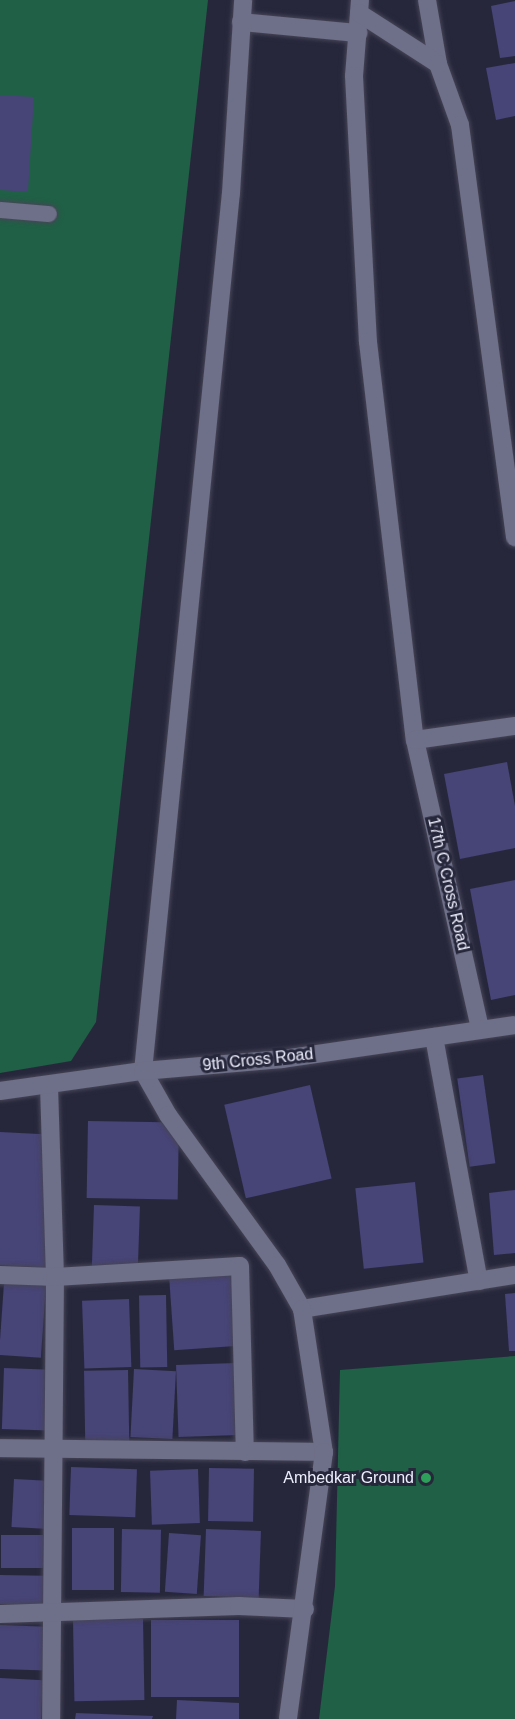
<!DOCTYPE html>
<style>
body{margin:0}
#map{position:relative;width:515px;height:1719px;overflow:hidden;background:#27273c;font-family:Helvetica,sans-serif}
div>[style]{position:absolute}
.green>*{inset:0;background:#206046}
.building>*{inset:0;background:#474477;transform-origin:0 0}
.roads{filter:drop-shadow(0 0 2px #464557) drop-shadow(0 0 2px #464557)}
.lane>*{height:16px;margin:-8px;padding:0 8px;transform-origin:8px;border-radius:8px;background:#6e6f88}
.street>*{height:18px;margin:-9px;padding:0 9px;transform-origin:9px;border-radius:9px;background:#6e6f88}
.secondary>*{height:18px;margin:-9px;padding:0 9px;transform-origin:9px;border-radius:9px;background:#6e6f88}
.dots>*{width:16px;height:16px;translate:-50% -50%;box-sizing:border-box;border:3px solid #27273c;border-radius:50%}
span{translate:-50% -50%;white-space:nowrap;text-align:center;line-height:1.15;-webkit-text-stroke:6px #27273c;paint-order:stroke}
.street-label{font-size:16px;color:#eeeffd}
.poi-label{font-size:16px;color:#eeeffd}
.right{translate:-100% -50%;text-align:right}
</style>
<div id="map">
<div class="green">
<i style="clip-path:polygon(0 0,208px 0,96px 1022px,71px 1061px,0 1073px)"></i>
<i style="clip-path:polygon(515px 1356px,515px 1719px,319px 1719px,335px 1586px,340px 1370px)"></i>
</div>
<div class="building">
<i style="clip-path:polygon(515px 1px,515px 56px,500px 58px,491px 6px)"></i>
<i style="clip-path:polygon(515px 63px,515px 116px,496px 120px,486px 68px)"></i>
<i style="clip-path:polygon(0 95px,34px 97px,28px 192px,0 190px)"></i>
<i style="clip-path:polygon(507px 762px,515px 806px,515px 848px,460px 859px,444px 774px)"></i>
<i style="clip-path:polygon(515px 880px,515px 995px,491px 1000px,470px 889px)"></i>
<i style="left:483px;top:1075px;width:89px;height:26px;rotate:82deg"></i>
<i style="left:310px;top:1085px;width:96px;height:88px;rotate:77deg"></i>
<i style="left:88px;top:1121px;width:91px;height:77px;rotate:1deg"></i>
<i style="left:0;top:1132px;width:54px;height:133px;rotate:3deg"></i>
<i style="left:415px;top:1182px;width:81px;height:60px;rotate:84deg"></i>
<i style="clip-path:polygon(515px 1190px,515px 1253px,494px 1255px,489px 1193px)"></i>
<i style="left:94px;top:1205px;width:46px;height:64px;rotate:2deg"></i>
<i style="left:234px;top:1273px;width:73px;height:65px;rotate:86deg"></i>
<i style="left:4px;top:1283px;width:42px;height:72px;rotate:4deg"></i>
<i style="clip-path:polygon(515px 1293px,515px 1351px,509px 1351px,505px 1294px)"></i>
<i style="left:166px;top:1295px;width:72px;height:27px;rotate:89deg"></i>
<i style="left:129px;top:1299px;width:68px;height:47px;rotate:88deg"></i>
<i style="left:236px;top:1363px;width:72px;height:60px;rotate:88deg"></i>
<i style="left:4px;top:1368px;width:47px;height:61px;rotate:2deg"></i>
<i style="left:134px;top:1369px;width:42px;height:68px;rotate:3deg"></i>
<i style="left:128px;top:1370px;width:73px;height:44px;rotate:89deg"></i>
<i style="left:71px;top:1467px;width:66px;height:48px;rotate:2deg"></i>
<i style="left:209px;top:1468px;width:45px;height:53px;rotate:1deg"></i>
<i style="left:198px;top:1469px;width:54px;height:48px;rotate:88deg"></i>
<i style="left:14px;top:1479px;width:33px;height:48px;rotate:3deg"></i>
<i style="left:72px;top:1528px;width:42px;height:62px"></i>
<i style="left:122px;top:1529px;width:39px;height:63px;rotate:1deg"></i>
<i style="left:206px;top:1529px;width:55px;height:67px;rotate:2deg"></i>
<i style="left:169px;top:1533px;width:32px;height:59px;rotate:4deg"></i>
<i style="left:1px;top:1535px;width:42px;height:33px"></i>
<i style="left:0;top:1575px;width:45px;height:29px;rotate:1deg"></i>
<i style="left:143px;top:1619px;width:81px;height:70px;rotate:89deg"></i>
<i style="left:151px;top:1620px;width:88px;height:77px"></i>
<i style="left:0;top:1625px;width:47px;height:44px;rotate:2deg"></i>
<i style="left:0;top:1678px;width:43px;height:41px;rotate:3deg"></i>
<i style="clip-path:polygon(177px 1700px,239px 1703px,239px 1719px,176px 1719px)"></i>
<i style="clip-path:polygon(76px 1713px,153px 1716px,152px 1719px,75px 1719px)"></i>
</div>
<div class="roads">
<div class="lane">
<i style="left:0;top:210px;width:49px;rotate:4.7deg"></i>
</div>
<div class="street">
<i style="left:360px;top:0;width:76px;rotate:94.5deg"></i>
<i style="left:354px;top:76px;width:266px;rotate:87deg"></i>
<i style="left:368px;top:342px;width:401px;rotate:83.3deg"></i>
<i style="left:415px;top:740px;width:296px;rotate:77.3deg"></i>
<i style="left:427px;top:0;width:65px;rotate:80.2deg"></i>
<i style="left:359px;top:13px;width:94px;rotate:32.8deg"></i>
<i style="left:438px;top:64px;width:65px;rotate:70.2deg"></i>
<i style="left:460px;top:125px;width:416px;rotate:82.4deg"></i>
<i style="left:241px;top:22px;width:118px;rotate:5.4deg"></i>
<i style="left:415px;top:740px;width:101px;rotate:-8deg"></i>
<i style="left:434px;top:1037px;width:248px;rotate:79.6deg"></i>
<i style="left:143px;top:1071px;width:882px;rotate:-84.28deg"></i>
<i style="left:231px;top:193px;width:193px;rotate:-86.4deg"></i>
<i style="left:49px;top:1086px;width:191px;rotate:88.2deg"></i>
<i style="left:55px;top:1277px;width:442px;rotate:90.5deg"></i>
<i style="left:0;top:1275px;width:55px;rotate:2.1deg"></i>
<i style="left:55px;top:1277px;width:185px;rotate:-3.4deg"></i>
<i style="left:240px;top:1266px;width:186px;rotate:88.5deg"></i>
<i style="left:302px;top:1309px;width:216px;rotate:-9.1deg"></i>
<i style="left:0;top:1448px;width:324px;rotate:0.7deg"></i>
<i style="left:0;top:1614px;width:239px;rotate:-1.9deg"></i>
<i style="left:239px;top:1606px;width:66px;rotate:2.6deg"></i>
</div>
<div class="secondary">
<i style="left:143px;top:1071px;width:51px;rotate:60.4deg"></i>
<i style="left:168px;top:1115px;width:185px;rotate:54deg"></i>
<i style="left:277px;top:1265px;width:51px;rotate:60.4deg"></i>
<i style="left:302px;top:1309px;width:145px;rotate:81.3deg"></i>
<i style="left:324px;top:1452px;width:269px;rotate:97.7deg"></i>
<i style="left:0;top:1091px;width:144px;rotate:-8deg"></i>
<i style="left:143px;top:1071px;width:140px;rotate:-4.9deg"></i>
<i style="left:282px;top:1059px;width:235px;rotate:-8.3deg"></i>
</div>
</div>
<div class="dots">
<i style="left:426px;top:1478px;background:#2e9e5b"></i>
</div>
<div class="street-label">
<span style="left:448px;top:884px;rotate:77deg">17th C Cross Road</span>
<span style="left:258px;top:1060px;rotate:-6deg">9th Cross Road</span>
</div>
<div class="poi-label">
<span class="right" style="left:414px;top:1478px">Ambedkar Ground</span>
</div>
</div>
